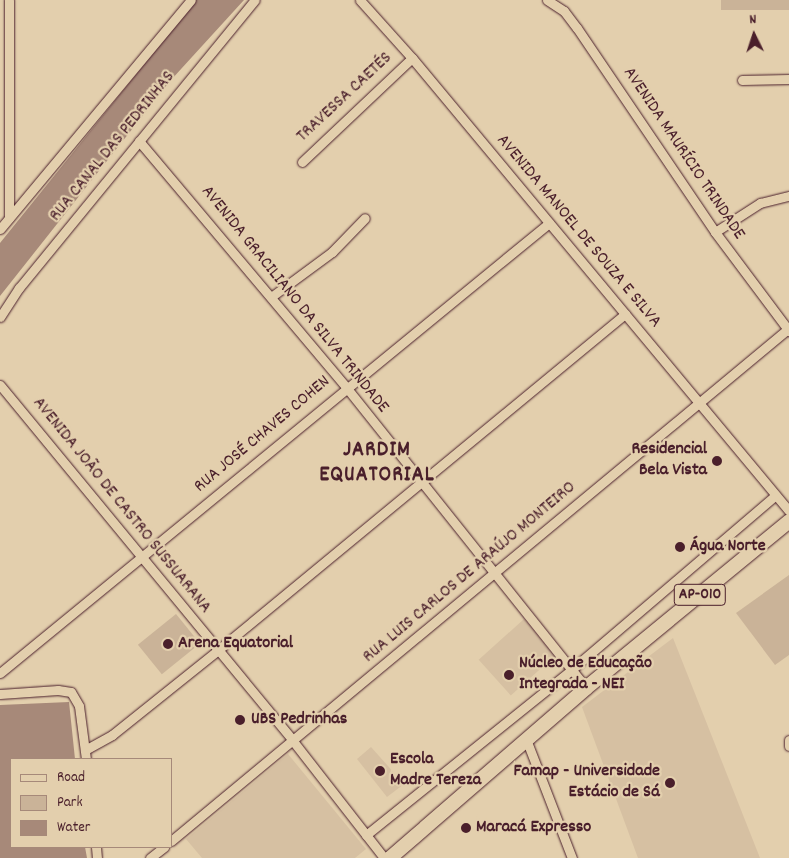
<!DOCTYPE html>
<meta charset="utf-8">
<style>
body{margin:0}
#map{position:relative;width:789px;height:858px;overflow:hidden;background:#e3cfad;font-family:Dekko,sans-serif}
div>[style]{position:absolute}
.built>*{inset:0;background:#d6c0a2;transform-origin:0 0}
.green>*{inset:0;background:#cab398;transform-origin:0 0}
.water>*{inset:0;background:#a78979}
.roads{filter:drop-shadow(0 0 1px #4a1f2b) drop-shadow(0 0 1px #4a1f2b)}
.minor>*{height:9px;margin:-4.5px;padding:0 4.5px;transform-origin:4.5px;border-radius:4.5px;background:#e3cfad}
.primary>*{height:14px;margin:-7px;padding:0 7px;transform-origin:7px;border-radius:7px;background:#e3cfad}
.dots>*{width:14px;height:14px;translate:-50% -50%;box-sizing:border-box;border:2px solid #e3cfad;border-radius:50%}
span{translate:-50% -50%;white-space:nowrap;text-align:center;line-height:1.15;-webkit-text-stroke:4.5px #e3cfad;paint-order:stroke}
.shield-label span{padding:1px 4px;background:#e3cfad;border:1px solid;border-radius:4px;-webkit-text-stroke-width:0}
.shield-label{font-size:16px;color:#4a1f2b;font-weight:700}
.street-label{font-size:18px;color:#4a1f2b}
.poi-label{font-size:18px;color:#4a1f2b;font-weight:700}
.right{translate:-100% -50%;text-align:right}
.left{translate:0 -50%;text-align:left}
.district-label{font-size:22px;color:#4a1f2b;font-weight:700;letter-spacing:1px}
.legend{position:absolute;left:10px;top:758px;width:162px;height:90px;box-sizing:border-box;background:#e3cfad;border:1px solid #a68979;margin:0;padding:6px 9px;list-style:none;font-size:15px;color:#4a1f2b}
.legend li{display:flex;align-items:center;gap:10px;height:25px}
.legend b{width:25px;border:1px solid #a68979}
.north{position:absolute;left:729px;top:10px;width:50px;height:50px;-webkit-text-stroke:4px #e3cfad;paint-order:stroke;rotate:356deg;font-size:14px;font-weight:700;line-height:20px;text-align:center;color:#4a1f2b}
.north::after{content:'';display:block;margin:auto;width:18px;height:22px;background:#4a1f2b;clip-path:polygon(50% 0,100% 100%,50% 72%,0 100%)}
</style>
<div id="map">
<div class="built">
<i style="left:524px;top:619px;width:48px;height:61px;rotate:48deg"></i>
<i style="clip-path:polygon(673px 638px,760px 858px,638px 858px,582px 707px)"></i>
<i style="clip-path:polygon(371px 747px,404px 784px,387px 797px,357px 759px)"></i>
<i style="clip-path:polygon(288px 754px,366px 849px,355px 858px,202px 858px,186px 839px)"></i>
</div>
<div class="green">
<i style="left:721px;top:0;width:68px;height:10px"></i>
<i style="clip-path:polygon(789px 575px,789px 655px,775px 665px,736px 613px)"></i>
<i style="left:176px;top:614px;width:38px;height:49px;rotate:51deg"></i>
</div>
<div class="water">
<i style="clip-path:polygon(196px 0,244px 0,171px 80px,0 296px,0 243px)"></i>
<i style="clip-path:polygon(69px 702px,75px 759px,11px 759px,11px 847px,85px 847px,87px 858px,0 858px,0 705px)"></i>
</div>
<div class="roads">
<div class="minor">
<i style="left:360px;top:0;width:78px;rotate:48.1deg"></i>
<i style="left:412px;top:58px;width:589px;rotate:50.23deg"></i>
<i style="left:547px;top:0;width:20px;rotate:33deg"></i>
<i style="left:564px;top:11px;width:21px;rotate:53deg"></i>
<i style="left:577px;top:28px;width:246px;rotate:55.9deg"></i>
<i style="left:715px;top:232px;width:124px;rotate:53.2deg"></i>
<i style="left:742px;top:80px;width:47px;rotate:-1.2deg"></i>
<i style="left:139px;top:141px;width:322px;rotate:49.9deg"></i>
<i style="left:346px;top:387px;width:385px;rotate:51.4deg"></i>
<i style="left:302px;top:162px;width:151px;rotate:-43.4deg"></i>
<i style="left:9px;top:218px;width:218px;rotate:-90deg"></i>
<i style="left:0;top:229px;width:298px;rotate:-50.2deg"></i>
<i style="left:715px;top:232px;width:54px;rotate:-32.8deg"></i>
<i style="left:760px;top:203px;width:30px;rotate:-14deg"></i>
<i style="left:271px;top:297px;width:76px;rotate:-36.4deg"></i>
<i style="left:332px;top:252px;width:47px;rotate:-45.9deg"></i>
<i style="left:0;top:317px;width:35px;rotate:-57deg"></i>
<i style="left:19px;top:288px;width:372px;rotate:-50.7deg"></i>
<i style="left:0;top:385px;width:461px;rotate:50.5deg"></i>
<i style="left:293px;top:741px;width:148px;rotate:52.1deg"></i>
<i style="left:0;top:673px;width:710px;rotate:-39.34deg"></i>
<i style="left:0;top:694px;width:58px;rotate:-3.9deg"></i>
<i style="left:58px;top:690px;width:13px;rotate:9deg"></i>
<i style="left:71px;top:692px;width:16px;rotate:60deg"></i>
<i style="left:79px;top:706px;width:53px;rotate:82.5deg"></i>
<i style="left:526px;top:739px;width:128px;rotate:68.9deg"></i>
<i style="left:789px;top:740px;width:6px;rotate:90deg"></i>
<i style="left:85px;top:750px;width:31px;rotate:-29deg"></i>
<i style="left:112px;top:735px;width:136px;rotate:-38.7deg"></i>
<i style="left:218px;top:650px;width:528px;rotate:-39.54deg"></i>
<i style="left:366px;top:835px;width:263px;rotate:-38.8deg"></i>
<i style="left:571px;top:670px;width:268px;rotate:-40.5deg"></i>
<i style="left:171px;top:841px;width:802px;rotate:-39.69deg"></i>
<i style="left:96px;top:847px;width:11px;rotate:85deg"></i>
<i style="left:150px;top:858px;width:18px;rotate:-38deg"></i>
</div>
<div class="primary">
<i style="left:390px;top:858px;width:259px;rotate:-40.9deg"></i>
<i style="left:586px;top:688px;width:263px;rotate:-39.4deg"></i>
</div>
</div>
<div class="dots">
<i style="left:717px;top:461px;background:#4a1f2b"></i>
<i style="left:680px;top:547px;background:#4a1f2b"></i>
<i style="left:168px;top:644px;background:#4a1f2b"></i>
<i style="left:509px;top:675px;background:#4a1f2b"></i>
<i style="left:240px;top:720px;background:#4a1f2b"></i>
<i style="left:380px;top:771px;background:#4a1f2b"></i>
<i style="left:670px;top:783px;background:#4a1f2b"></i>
<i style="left:466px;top:828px;background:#4a1f2b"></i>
</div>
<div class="shield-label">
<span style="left:700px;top:595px">AP-010</span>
</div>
<div class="street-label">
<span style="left:345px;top:98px;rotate:-43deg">TRAVESSA CAETÉS</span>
<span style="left:113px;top:147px;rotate:-51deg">RUA CANAL DAS PEDRINHAS</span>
<span style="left:683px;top:154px;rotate:56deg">AVENIDA MAURÍCIO TRINDADE</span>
<span style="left:578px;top:232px;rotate:50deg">AVENIDA MANOEL DE SOUZA E SILVA</span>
<span style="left:294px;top:300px;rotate:51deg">AVENIDA GRACILIANO DA SILVA TRINDADE</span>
<span style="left:263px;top:435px;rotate:-40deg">RUA JOSÉ CHAVES COHEN</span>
<span style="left:121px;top:506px;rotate:51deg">AVENIDA JOÃO DE CASTRO SUSSUARANA</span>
<span style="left:470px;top:573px;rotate:-40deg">RUA LUIS CARLOS DE ARAÚJO MONTEIRO</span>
</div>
<div class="poi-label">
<span class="right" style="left:707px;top:461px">Residencial<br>Bela Vista</span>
<span class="left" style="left:690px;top:547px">Água Norte</span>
<span class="left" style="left:178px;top:644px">Arena Equatorial</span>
<span class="left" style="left:519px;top:675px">Núcleo de Educação<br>Integrada - NEI</span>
<span class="left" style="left:251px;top:720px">UBS Pedrinhas</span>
<span class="left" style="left:390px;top:771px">Escola<br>Madre Tereza</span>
<span class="right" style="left:660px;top:783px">Famap - Universidade<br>Estácio de Sá</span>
<span class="left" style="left:476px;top:828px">Maracá Expresso</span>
</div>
<div class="district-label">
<span style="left:377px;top:463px">JARDIM<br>EQUATORIAL</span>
</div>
<ul class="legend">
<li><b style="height:6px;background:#e3cfad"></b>Road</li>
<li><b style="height:14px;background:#cab398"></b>Park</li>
<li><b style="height:14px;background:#a78979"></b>Water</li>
</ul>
<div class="north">N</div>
</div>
